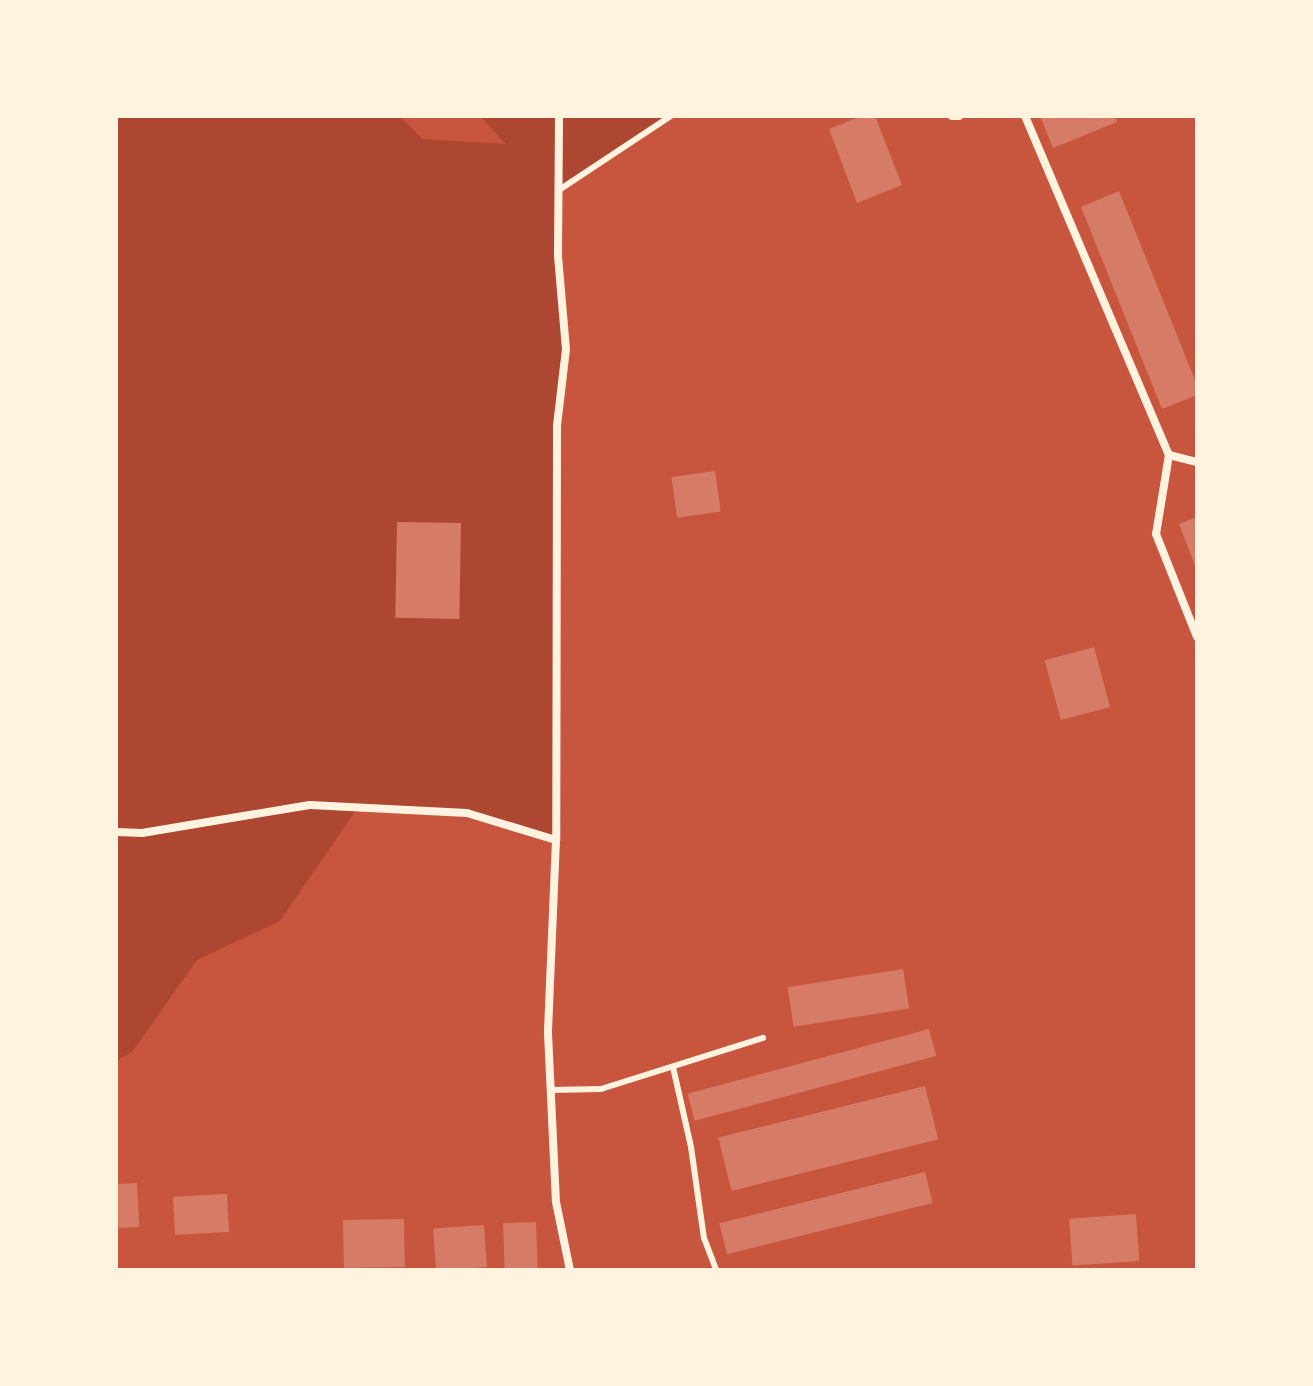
<!DOCTYPE html>
<style>
body{margin:0}
#map{position:relative;width:1313px;height:1386px;overflow:hidden;background:#c8553d;font-family:"PT Sans Narrow",sans-serif}
div>[style]{position:absolute}
.green>*{inset:0;background:#ae4732}
.building>*{inset:0;background:#d67c66;transform-origin:0 0}
.service>*{height:6px;margin:-3px;padding:0 3px;transform-origin:3px;border-radius:3px;background:#fff3e0}
.minor>*{height:8px;margin:-4px;padding:0 4px;transform-origin:4px;border-radius:4px;background:#fff3e0}
span{translate:-50% -50%;white-space:nowrap;text-align:center;line-height:1.15;-webkit-text-stroke:6px #fff3e0;paint-order:stroke}
.frame{position:absolute;inset:0;border:118px solid #fff3e0;pointer-events:none}
</style>
<div id="map">
<div class="green">
<i style="clip-path:polygon(116px 116px,400px 116px,422px 139px,506px 144px,480px 116px,671px 116px,559px 191px,566px 349px,557px 426px,556px 840px,467px 813px,358px 807px,280px 921px,197px 960px,132px 1052px,116px 1061px)"></i>
</div>
<div class="building">
<i style="clip-path:polygon(862px 116px,875px 116px,902px 185px,857px 203px,829px 129px)"></i>
<i style="clip-path:polygon(1040px 116px,1115px 116px,1117px 122px,1053px 148px)"></i>
<i style="clip-path:polygon(1119px 191px,1197px 385px,1197px 395px,1162px 409px,1081px 207px)"></i>
<i style="left:715px;top:471px;width:41px;height:44px;rotate:82deg"></i>
<i style="clip-path:polygon(1197px 517px,1197px 571px,1179px 524px)"></i>
<i style="left:461px;top:523px;width:96px;height:64px;rotate:91deg"></i>
<i style="left:1094px;top:647px;width:62px;height:51px;rotate:75deg"></i>
<i style="left:903px;top:969px;width:40px;height:117px;rotate:81deg"></i>
<i style="left:929px;top:1029px;width:28px;height:250px;rotate:75deg"></i>
<i style="left:925px;top:1086px;width:55px;height:213px;rotate:76deg"></i>
<i style="left:925px;top:1172px;width:32px;height:212px;rotate:76deg"></i>
<i style="left:137px;top:1183px;width:44px;height:21px;rotate:87deg"></i>
<i style="left:227px;top:1194px;width:38px;height:54px;rotate:87deg"></i>
<i style="left:1136px;top:1214px;width:47px;height:67px;rotate:86deg"></i>
<i style="left:404px;top:1219px;width:48px;height:61px;rotate:89deg"></i>
<i style="left:536px;top:1222px;width:48px;height:33px;rotate:88deg"></i>
<i style="left:484px;top:1225px;width:42px;height:51px;rotate:86deg"></i>
</div>
<div class="service">
<i style="left:559px;top:190px;width:134px;rotate:-33.5deg"></i>
<i style="left:673px;top:1067px;width:82px;rotate:77.3deg"></i>
<i style="left:691px;top:1147px;width:92px;rotate:81.9deg"></i>
<i style="left:704px;top:1238px;width:34px;rotate:69deg"></i>
<i style="left:550px;top:1090px;width:51px;rotate:-1.1deg"></i>
<i style="left:601px;top:1089px;width:170px;rotate:-17.5deg"></i>
</div>
<div class="minor">
<i style="left:559px;top:116px;width:140px;rotate:90.4deg"></i>
<i style="left:558px;top:256px;width:93px;rotate:85.1deg"></i>
<i style="left:566px;top:349px;width:78px;rotate:96.7deg"></i>
<i style="left:557px;top:426px;width:414px;rotate:90.1deg"></i>
<i style="left:556px;top:840px;width:193px;rotate:92.4deg"></i>
<i style="left:548px;top:1033px;width:169px;rotate:87.3deg"></i>
<i style="left:556px;top:1202px;width:69px;rotate:78.4deg"></i>
<i style="left:952px;top:116px;width:7px"></i>
<i style="left:1025px;top:116px;width:368px;rotate:67deg"></i>
<i style="left:1169px;top:455px;width:80px;rotate:99.3deg"></i>
<i style="left:1156px;top:534px;width:111px;rotate:68.3deg"></i>
<i style="left:1169px;top:455px;width:29px;rotate:14deg"></i>
<i style="left:116px;top:832px;width:26px;rotate:2deg"></i>
<i style="left:142px;top:833px;width:170px;rotate:-9.5deg"></i>
<i style="left:310px;top:805px;width:157px;rotate:2.9deg"></i>
<i style="left:467px;top:813px;width:93px;rotate:16.9deg"></i>
</div>
<div class="frame"></div>
</div>
